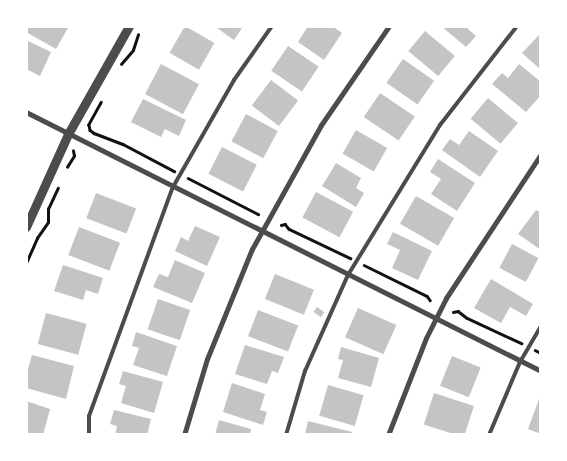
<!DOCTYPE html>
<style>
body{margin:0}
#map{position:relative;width:567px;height:461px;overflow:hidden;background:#fff;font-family:"Noto Sans",sans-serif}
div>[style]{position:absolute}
.building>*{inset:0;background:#c4c4c4;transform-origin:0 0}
.path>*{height:2.5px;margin:-1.25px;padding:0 1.25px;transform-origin:1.25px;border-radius:1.25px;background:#111}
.service>*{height:4px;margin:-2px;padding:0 2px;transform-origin:2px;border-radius:2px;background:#4c4c4c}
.minor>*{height:5px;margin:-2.5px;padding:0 2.5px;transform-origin:2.5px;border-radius:2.5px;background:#4c4c4c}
.tertiary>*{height:9px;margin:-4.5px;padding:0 4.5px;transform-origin:4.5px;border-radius:4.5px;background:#4c4c4c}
span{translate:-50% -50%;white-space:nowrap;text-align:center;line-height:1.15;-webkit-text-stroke:4.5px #fff;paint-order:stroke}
.frame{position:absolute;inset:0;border:28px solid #fff;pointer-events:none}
</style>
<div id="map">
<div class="building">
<i style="clip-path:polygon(26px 26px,69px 26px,56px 49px,26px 32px)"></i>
<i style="left:185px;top:26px;width:34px;height:31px;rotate:30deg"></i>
<i style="clip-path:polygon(214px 26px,239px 26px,242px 28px,234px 40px)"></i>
<i style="clip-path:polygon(308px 26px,332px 26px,342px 33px,324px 60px,298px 42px)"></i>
<i style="clip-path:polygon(441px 26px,470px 26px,468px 29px,476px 36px,466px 47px)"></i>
<i style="left:425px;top:31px;width:39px;height:26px;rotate:40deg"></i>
<i style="clip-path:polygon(541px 33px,541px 70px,522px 53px)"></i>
<i style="clip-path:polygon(26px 40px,51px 52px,40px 76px,26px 69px)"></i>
<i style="left:288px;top:46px;width:37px;height:30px;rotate:34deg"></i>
<i style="left:403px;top:59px;width:38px;height:29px;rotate:35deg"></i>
<i style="left:161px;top:64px;width:43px;height:34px;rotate:28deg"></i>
<i style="clip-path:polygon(519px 64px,541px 82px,541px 95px,526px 112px,492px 84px,502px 73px,508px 78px)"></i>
<i style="left:271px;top:80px;width:34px;height:32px;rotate:37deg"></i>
<i style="left:380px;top:93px;width:42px;height:29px;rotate:34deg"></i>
<i style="left:488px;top:98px;width:39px;height:27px;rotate:40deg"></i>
<i style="clip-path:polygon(143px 99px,186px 120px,179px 136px,165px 129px,161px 137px,131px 122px)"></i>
<i style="left:246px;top:114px;width:36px;height:31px;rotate:28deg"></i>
<i style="left:356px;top:130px;width:36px;height:27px;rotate:30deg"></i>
<i style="clip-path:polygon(469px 131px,498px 151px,480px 177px,442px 150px,450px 139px,459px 145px)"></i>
<i style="left:222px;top:147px;width:39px;height:30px;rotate:27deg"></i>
<i style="clip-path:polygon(438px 159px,475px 183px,457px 211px,431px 194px,441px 179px,430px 172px)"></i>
<i style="clip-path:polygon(336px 163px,361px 178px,356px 188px,364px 193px,356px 207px,322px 186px)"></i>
<i style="left:316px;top:192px;width:42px;height:29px;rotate:28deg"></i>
<i style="left:96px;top:193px;width:43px;height:27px;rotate:21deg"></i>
<i style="left:416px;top:196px;width:44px;height:32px;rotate:30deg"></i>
<i style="clip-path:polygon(536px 210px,541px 213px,541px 250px,518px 234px)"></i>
<i style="clip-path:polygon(195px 226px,220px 237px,207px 266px,175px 251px,181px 237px,188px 241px)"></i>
<i style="left:79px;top:227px;width:44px;height:30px;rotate:21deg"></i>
<i style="clip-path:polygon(393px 232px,432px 251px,418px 280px,392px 268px,400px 250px,387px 244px)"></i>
<i style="left:512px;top:244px;width:30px;height:27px;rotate:28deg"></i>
<i style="clip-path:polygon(175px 260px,205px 273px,192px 303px,153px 287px,159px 274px,168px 277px)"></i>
<i style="clip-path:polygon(63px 265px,103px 278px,98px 294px,86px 290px,83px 300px,54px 291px)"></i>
<i style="left:275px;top:274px;width:42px;height:27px;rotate:22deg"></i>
<i style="clip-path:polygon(491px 279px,533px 304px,526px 316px,510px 307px,501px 323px,474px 308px)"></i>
<i style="left:158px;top:299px;width:34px;height:32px;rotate:19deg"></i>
<i style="left:317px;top:307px;width:9px;height:6px;rotate:36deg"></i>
<i style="left:358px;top:308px;width:42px;height:32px;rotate:24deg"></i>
<i style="left:258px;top:310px;width:43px;height:28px;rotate:21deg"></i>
<i style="left:46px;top:313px;width:42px;height:32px;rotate:15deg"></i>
<i style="clip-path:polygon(136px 332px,177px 346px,167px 376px,133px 365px,139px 348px,132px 346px)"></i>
<i style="clip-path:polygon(245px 345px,284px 357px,278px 373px,272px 371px,267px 384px,235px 374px)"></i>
<i style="clip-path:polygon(341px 347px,379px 358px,371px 387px,338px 378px,343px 360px,338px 359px)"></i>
<i style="clip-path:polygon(32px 355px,74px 366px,66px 399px,26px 388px,26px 376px)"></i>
<i style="left:452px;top:356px;width:31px;height:32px;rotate:22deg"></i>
<i style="clip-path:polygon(123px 371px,163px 382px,154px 413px,121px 403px,126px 386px,119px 384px)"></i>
<i style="clip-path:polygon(232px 383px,265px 394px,260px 410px,267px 412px,263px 425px,223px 412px)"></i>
<i style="left:328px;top:385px;width:37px;height:32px;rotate:16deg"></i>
<i style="left:434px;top:393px;width:42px;height:33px;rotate:18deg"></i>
<i style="clip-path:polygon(539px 399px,541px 399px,541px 434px,528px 429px)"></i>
<i style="clip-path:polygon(26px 401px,50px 409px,43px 435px,26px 435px)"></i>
<i style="clip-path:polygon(114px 410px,151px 419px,147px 435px,115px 435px,117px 426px,110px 424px)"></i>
<i style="clip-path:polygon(219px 420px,251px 429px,250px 435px,215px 435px)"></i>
<i style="clip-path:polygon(308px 421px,352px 432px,351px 435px,305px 435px)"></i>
</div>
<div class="path">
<i style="left:121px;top:64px;width:18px;rotate:-49deg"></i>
<i style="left:133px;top:50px;width:16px;rotate:-72deg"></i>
<i style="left:88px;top:125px;width:26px;rotate:-61deg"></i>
<i style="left:89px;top:125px;width:5px;rotate:79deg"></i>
<i style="left:90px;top:130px;width:5px;rotate:37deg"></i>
<i style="left:94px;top:133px;width:31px;rotate:21deg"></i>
<i style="left:123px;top:144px;width:58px;rotate:27.9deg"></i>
<i style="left:67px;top:167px;width:13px;rotate:-58deg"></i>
<i style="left:74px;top:156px;width:5px;rotate:-101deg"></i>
<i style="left:188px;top:178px;width:79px;rotate:27.2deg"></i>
<i style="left:281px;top:225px;width:4px;rotate:-14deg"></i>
<i style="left:285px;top:224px;width:6px;rotate:51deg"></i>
<i style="left:289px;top:229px;width:68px;rotate:25.4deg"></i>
<i style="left:26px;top:263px;width:27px;rotate:-66deg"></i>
<i style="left:37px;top:238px;width:19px;rotate:-55deg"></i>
<i style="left:48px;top:222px;width:13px;rotate:-90deg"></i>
<i style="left:48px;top:209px;width:23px;rotate:-65deg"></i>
<i style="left:364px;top:265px;width:70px;rotate:26.2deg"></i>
<i style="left:427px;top:296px;width:5px;rotate:53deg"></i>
<i style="left:453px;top:312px;width:5px;rotate:-11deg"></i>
<i style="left:458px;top:311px;width:11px;rotate:38deg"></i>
<i style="left:467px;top:318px;width:60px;rotate:24.8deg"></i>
<i style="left:535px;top:350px;width:7px;rotate:27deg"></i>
</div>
<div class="service">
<i style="left:89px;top:435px;width:19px;rotate:-90deg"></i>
<i style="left:89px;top:416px;width:244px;rotate:-69.9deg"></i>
<i style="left:173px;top:187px;width:123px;rotate:-60.3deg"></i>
<i style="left:234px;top:80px;width:66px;rotate:-54.9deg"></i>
<i style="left:286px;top:435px;width:67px;rotate:-73.5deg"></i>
<i style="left:305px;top:371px;width:105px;rotate:-65.9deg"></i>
<i style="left:348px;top:275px;width:176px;rotate:-58.5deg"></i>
<i style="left:440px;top:125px;width:125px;rotate:-52.1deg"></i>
<i style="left:489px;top:435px;width:79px;rotate:-67deg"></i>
<i style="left:520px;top:362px;width:42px;rotate:-59.7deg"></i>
</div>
<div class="minor">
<i style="left:26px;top:112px;width:576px;rotate:26.7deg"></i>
<i style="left:184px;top:435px;width:79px;rotate:-73.2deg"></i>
<i style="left:207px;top:359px;width:119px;rotate:-67.8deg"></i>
<i style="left:252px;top:249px;width:142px;rotate:-60.9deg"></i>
<i style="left:321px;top:125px;width:120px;rotate:-55.5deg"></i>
<i style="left:388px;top:435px;width:104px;rotate:-68.6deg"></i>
<i style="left:426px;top:338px;width:45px;rotate:-63.4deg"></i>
<i style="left:446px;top:298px;width:173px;rotate:-56.6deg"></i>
</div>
<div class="tertiary">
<i style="left:26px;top:227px;width:102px;rotate:-65.7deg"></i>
<i style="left:68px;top:134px;width:124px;rotate:-60.5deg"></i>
</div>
<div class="frame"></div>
</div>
